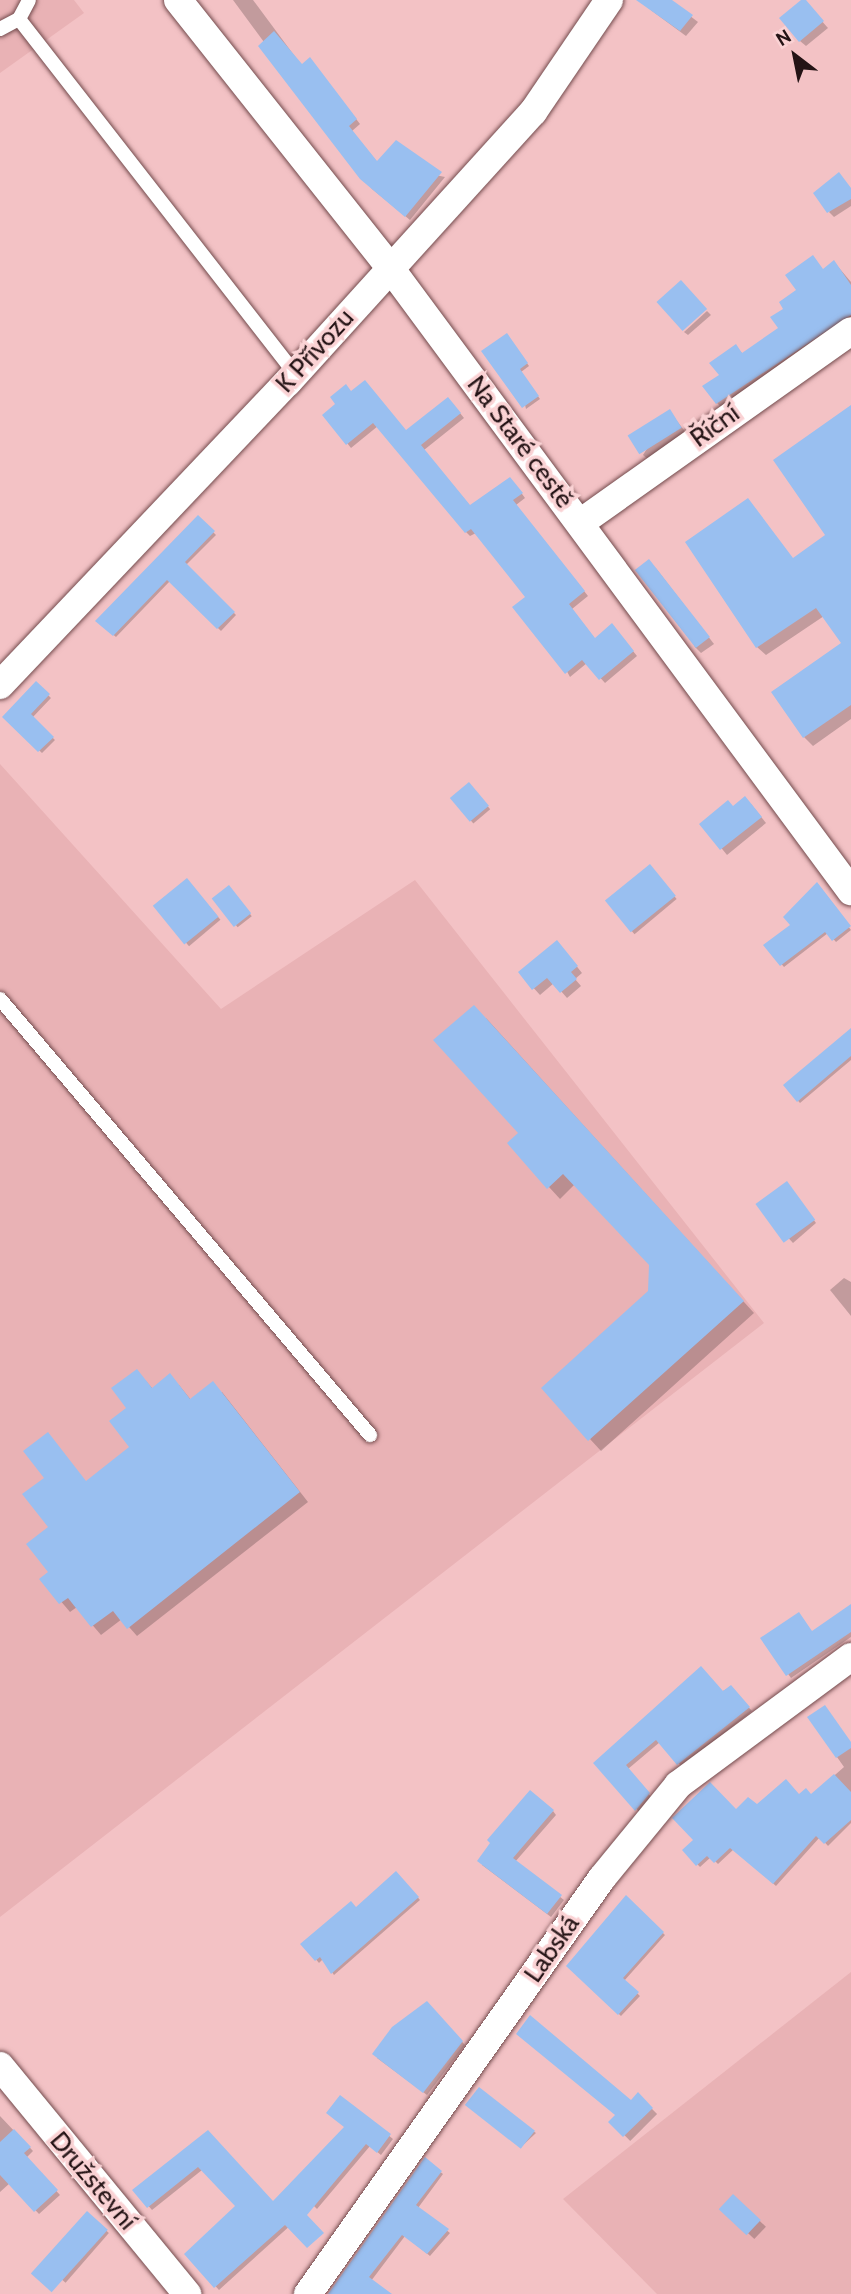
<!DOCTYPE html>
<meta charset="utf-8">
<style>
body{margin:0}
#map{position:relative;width:851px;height:2294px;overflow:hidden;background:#f3c2c5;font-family:Cabin,sans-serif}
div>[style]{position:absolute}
.built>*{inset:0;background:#e9b2b5}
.shadow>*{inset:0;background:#0003;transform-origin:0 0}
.building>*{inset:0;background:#99bff0;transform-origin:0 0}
.roads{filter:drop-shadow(0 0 2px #734b4d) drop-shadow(0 0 2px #734b4d)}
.service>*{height:14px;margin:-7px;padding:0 7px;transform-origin:7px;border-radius:7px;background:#fff}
.minor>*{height:28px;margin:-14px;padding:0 14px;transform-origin:14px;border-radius:14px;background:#fff}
span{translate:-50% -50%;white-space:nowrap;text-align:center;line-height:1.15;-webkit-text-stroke:7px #fad2d4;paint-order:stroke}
.street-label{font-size:26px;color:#241315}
.north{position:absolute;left:760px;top:21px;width:70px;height:70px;-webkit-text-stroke:5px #fad2d4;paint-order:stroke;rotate:328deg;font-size:19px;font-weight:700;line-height:28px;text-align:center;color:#241315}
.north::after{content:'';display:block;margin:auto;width:24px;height:32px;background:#241315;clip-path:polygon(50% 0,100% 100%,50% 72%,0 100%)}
</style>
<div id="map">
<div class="built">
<i style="clip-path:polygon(0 0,74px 0,84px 13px,0 73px)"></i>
<i style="clip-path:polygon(0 764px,221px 1009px,415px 880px,764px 1323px,0 1917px)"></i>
<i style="clip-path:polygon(851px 1972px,851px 2294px,657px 2294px,563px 2199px)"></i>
</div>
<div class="shadow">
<i style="clip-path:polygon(233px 0,253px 0,302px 66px,314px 64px,360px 124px,352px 131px,378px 163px,445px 177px,410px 220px,372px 189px)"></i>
<i style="clip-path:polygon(650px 0,669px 0,698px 22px,686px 36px,652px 11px,646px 6px)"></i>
<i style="clip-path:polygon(803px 0,828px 28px,806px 46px,800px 41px)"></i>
<i style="clip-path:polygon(851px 189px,851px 206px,834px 217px,829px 212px)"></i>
<i style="clip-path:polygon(834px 262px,851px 282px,851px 321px,722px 408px,717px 403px,722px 375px,736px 347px,743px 354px,781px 329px,785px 310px)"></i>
<i style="clip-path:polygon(707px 311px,711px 315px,688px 335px,684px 332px)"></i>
<i style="clip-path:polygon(509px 338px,529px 366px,521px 372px,540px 399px,526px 409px)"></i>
<i style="clip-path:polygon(352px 393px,406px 432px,452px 403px,464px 418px,424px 450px,471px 507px,514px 483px,525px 498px,516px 505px,588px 596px,572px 609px,595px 639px,616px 630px,637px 656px,605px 683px,587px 663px,570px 677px,527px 598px,476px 533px,470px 536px,466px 532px,378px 426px,351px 448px,347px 443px)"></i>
<i style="clip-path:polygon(851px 407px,851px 719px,813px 746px,804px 737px,843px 644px,824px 616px,766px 655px,757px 647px,794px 560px,828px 535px)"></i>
<i style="clip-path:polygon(670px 412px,687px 434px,649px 460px,643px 455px)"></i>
<i style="clip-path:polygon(198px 517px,216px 535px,186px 565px,236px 615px,221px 631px,170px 581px,116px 637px,97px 621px)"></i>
<i style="clip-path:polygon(655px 567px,714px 644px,701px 653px,695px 647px)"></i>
<i style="clip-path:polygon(36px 683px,51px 698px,32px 718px,55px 740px,42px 753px,4px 717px)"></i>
<i style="left:469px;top:784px;width:33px;height:22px;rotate:50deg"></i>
<i style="clip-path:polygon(751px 804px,766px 823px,727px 855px,702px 824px)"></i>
<i style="left:649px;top:866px;width:43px;height:55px;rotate:50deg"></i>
<i style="left:187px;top:880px;width:52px;height:41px;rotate:50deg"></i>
<i style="left:229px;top:887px;width:37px;height:18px;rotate:52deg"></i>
<i style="clip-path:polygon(819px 887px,851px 930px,836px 942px,828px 933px,784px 967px,766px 946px,793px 926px)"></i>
<i style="clip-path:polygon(563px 949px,582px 973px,575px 979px,581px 986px,567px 998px,554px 983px,540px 995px,520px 973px)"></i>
<i style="clip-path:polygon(486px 1018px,754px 1313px,601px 1451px,590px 1439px,650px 1292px,651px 1264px,575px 1184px,560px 1199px,549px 1187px,521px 1133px)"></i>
<i style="clip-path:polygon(851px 1039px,851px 1060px,800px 1103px,785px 1086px)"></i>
<i style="clip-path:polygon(789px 1186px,816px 1223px,793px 1243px,759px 1206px)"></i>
<i style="clip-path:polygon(844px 1278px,851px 1282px,851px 1316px,830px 1290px)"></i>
<i style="clip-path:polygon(137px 1371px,153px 1389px,179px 1385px,191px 1400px,222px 1392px,308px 1502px,137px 1636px,122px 1619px,101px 1635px,77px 1607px,70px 1612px,42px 1579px,50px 1573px,50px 1527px,87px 1483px,132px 1448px,129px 1408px)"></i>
<i style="clip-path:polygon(851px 1607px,851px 1637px,791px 1678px,762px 1638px,812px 1633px)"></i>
<i style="clip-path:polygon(730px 1687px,752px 1711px,682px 1767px,660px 1742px,628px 1769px,652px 1798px,640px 1813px,596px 1763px)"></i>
<i style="clip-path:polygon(809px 1717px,851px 1744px,851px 1823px,828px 1846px,820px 1837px,776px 1886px,734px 1849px,718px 1864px,711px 1857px,700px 1867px,685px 1851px,736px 1812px,811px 1796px,844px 1767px)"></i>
<i style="clip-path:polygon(553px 1811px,556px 1815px,515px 1862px,564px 1900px,551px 1917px,482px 1865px)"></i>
<i style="clip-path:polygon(396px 1873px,420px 1900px,334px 1975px,323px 1959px,319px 1963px,303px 1944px,356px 1909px)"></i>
<i style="clip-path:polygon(626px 1898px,665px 1935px,624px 1981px,640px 1996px,621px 2016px,568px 1966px)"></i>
<i style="clip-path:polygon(426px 2003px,465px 2045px,427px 2095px,377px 2058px)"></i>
<i style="left:638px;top:2095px;width:27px;height:38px;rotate:45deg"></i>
<i style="clip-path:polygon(341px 2097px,393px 2139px,381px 2155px,370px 2146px,317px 2209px,313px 2205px,219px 2290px,187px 2254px,237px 2206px,202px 2170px,152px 2210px,135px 2190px,207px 2132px,273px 2204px,347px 2127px)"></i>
<i style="clip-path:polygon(470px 2107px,533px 2131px,536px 2133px,521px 2147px)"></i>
<i style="clip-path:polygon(0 2116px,33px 2151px,26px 2158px,60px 2195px,39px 2214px,10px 2183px,0 2192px)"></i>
<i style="clip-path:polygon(425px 2160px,443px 2174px,418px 2208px,450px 2233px,430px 2256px,405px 2236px,371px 2281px,389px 2294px,331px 2294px)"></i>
<i style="left:733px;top:2196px;width:45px;height:17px;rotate:43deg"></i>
<i style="left:87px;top:2214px;width:29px;height:66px;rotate:41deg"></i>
</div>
<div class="building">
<i style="clip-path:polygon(636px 0,672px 0,693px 15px,680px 31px)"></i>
<i style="clip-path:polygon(801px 0,806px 0,824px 21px,799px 42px,779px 18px)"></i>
<i style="clip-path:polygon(274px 31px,302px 64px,310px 57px,357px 119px,349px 126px,377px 161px,396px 140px,442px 172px,405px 217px,360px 179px,258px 46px)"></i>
<i style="clip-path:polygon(839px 172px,851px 188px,851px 199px,827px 213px,813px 193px)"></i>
<i style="clip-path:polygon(813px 255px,823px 269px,834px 260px,851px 285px,851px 315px,716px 404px,702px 386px,719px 375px,709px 363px,736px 344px,742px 353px,778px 328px,770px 317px,783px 309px,779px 302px,796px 290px,785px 275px)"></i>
<i style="left:681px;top:280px;width:39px;height:33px;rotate:48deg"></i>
<i style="clip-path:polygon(507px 333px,528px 363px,520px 369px,539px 396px,522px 408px,481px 351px)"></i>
<i style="clip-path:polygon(365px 380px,406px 430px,448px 397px,461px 413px,421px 445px,470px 505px,510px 477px,523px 493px,513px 500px,585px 591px,569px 604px,595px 638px,612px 623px,634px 651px,599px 680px,582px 660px,565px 674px,512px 607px,525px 597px,471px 529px,465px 533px,373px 423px,346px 445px,322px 415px,335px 404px,330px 397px,346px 384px,351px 391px)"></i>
<i style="clip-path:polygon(851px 405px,851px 705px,803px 738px,771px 692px,841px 643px,816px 608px,756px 648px,685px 542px,748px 498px,793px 558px,825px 535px,773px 460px)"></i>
<i style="left:670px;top:409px;width:22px;height:50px;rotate:58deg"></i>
<i style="clip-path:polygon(198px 515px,215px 531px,185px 562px,235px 612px,217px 629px,167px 580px,113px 636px,95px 621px)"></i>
<i style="left:649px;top:559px;width:99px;height:18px;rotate:52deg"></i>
<i style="clip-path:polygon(36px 681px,50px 694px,31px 714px,54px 737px,38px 752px,2px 717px)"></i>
<i style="left:469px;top:782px;width:31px;height:25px;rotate:50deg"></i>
<i style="clip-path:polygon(745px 796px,762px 817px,720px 850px,699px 824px,728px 800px,733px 806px)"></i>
<i style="left:650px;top:864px;width:41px;height:58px;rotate:51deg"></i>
<i style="left:187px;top:878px;width:50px;height:44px;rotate:51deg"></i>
<i style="clip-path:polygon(817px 882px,851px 926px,832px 941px,825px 932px,780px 966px,763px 945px,790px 925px,783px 917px)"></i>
<i style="left:229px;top:885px;width:36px;height:22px;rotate:52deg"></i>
<i style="clip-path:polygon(557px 940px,578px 966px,571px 972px,577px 979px,560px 993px,547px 978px,532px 990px,518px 972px)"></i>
<i style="clip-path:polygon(474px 1005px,744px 1301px,588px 1441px,541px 1388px,648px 1291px,649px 1265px,563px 1174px,547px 1189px,507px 1143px,518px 1133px,433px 1040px)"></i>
<i style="clip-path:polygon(851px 1028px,851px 1056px,797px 1102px,783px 1085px)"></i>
<i style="left:787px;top:1181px;width:48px;height:39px;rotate:54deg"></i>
<i style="clip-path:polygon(137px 1369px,152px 1388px,170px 1373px,190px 1399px,213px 1381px,300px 1492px,127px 1629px,113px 1611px,91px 1627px,68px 1598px,59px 1604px,39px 1579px,48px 1572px,26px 1544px,48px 1527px,22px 1494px,44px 1478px,23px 1451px,48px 1432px,86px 1481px,129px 1447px,109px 1421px,126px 1408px,111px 1388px)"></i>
<i style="clip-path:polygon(851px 1604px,851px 1632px,786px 1676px,760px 1638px,799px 1612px,812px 1631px)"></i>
<i style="clip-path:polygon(701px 1666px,723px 1691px,731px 1685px,750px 1707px,677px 1765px,656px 1740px,626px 1765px,650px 1793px,635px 1811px,593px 1763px)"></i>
<i style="clip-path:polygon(825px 1705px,851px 1742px,851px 1748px,836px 1758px,807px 1717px)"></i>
<i style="clip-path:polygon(834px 1774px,851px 1792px,851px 1820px,824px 1844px,816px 1836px,773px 1884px,730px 1848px,714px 1863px,707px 1856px,696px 1866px,682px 1850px,693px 1840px,672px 1818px,710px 1782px,736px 1809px,748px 1797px,757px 1804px,786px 1779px,799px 1794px,806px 1788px,811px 1794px)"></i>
<i style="clip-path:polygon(530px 1790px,554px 1810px,513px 1858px,562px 1895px,547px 1914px,477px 1861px,490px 1843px,487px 1840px)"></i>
<i style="clip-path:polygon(396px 1871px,419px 1897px,331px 1974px,320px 1957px,315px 1961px,300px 1944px,351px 1901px,356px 1907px)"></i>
<i style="clip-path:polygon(626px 1895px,664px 1932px,623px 1978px,639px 1992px,618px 2015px,566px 1966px)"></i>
<i style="clip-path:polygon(427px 2001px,463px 2041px,423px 2093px,372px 2054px,392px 2027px)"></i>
<i style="clip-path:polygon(530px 2015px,631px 2100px,638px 2092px,653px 2108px,623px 2137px,608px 2122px,615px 2115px,516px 2034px)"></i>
<i style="left:479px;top:2087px;width:71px;height:23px;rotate:38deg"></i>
<i style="clip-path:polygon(340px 2095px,391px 2134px,377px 2153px,366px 2144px,307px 2215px,324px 2233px,307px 2248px,285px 2225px,214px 2288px,184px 2254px,235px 2206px,198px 2167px,147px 2208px,132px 2190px,208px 2130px,273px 2201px,344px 2127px,326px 2113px)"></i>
<i style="clip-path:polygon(14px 2129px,31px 2147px,24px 2153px,58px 2190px,34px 2212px,0 2175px,0 2142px)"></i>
<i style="clip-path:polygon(425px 2157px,442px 2171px,416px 2205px,449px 2229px,427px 2254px,402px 2235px,369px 2277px,392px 2294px,328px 2294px)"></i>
<i style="left:733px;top:2194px;width:38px;height:21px;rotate:43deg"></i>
<i style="left:87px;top:2211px;width:28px;height:84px;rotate:42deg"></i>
</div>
<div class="roads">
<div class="service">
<i style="left:19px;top:19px;width:450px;rotate:52.1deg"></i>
<i style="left:0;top:29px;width:21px;rotate:-28deg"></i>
<i style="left:19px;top:19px;width:21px;rotate:-62deg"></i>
<i style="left:0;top:999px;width:572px;rotate:49.68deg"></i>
</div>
<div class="minor">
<i style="left:178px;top:0;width:343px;rotate:51.6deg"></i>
<i style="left:391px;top:269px;width:774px;rotate:53.52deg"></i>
<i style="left:580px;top:523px;width:332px;rotate:-35.3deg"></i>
<i style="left:0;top:685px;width:418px;rotate:-46.5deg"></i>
<i style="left:288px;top:382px;width:365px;rotate:-47.8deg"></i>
<i style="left:533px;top:112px;width:135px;rotate:-55.8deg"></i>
<i style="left:0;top:2066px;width:295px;rotate:50.6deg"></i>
<i style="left:308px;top:2294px;width:509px;rotate:-54.75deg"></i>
<i style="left:602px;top:1878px;width:120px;rotate:-50.7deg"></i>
<i style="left:678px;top:1785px;width:215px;rotate:-36.5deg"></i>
</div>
</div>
<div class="street-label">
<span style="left:315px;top:351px;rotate:-48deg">K Přívozu</span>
<span style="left:715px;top:426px;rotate:-36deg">Říční</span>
<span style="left:520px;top:442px;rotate:53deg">Na Staré cestě</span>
<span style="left:552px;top:1949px;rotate:-55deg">Labská</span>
<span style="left:93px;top:2181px;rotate:50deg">Družstevní</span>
</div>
<div class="north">N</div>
</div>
